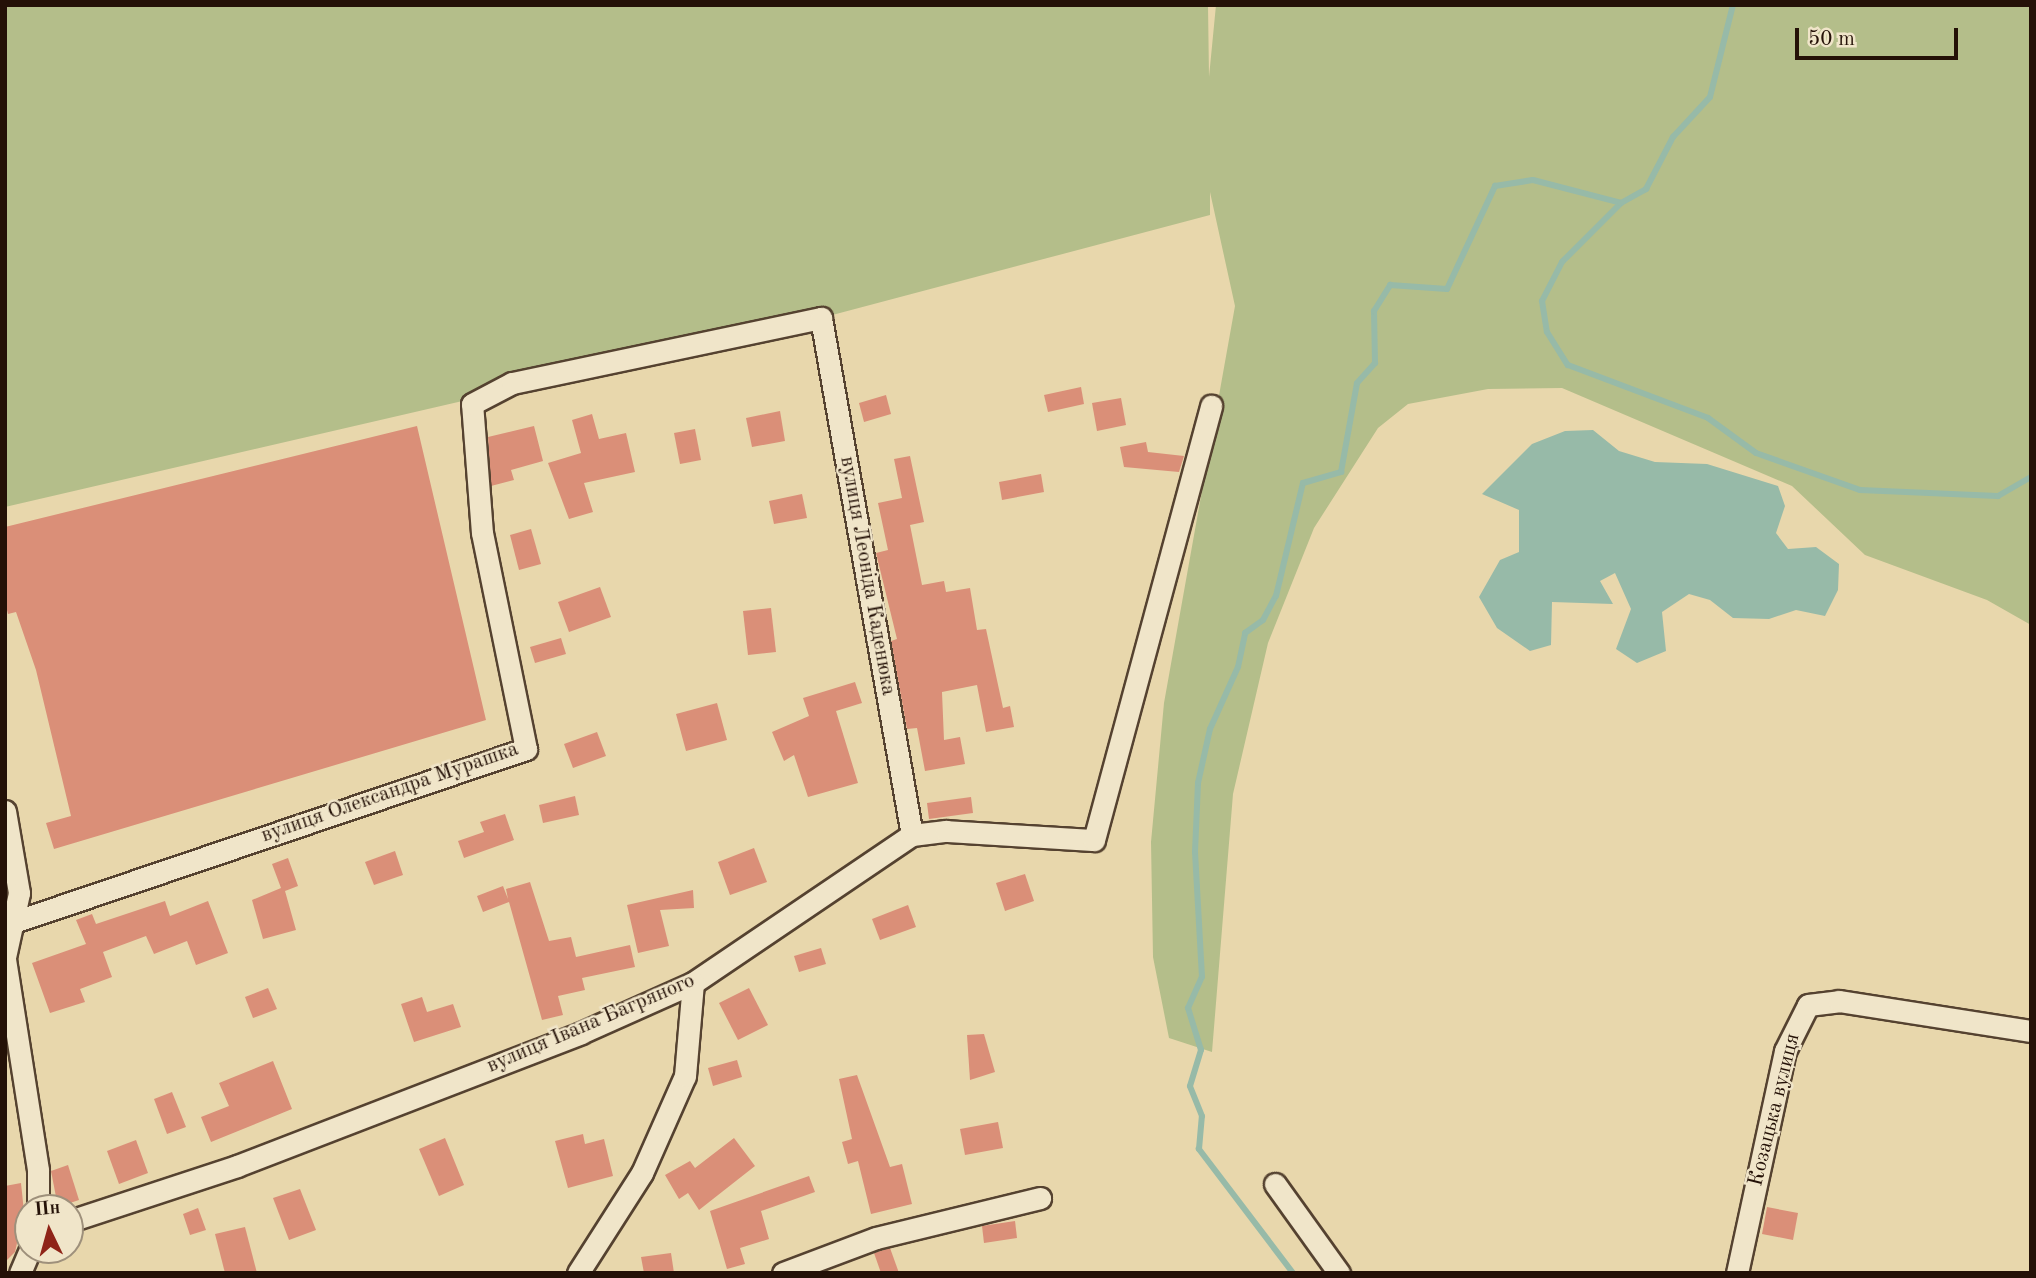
<!DOCTYPE html>
<html>
<head>
<meta charset="utf-8">
<style>
	body { margin:0 }
	#map { position:relative; width:2036px; height:1278px; overflow:hidden; background:#e8d7ac; font-family:"Old Standard TT",serif }
	div>[style] { position:absolute }
	.green>* { inset:0; background:#b4be8a }
	.water>* { inset:0; background:#97baa8 }
	.stream>* { height:6px; margin:-3px; padding:0 3px; transform-origin:3px; border-radius:3px; background:#97baa8 }
	.building>* { inset:0; background:#da8f78 }
	.roads { filter:drop-shadow(2px 0 #554230) drop-shadow(-2px 0 #554230) drop-shadow(0 2px #554230) drop-shadow(0 -2px #554230) }
	.street>* { height:21px; margin:-10.5px; padding:0 10.5px; transform-origin:10.5px; border-radius:10.5px; background:#f0e5c9 }
	span { translate:-50% -50%; white-space:nowrap; text-align:center; line-height:1.15; -webkit-text-stroke:5px #f0e5c9; paint-order:stroke }
	.street-label { font-size:21px; color:#241107 }
	.frame { position:absolute; inset:0; border:7px solid #241107; pointer-events:none }
	.north { position:absolute; left:14px; top:1194px; width:70px; height:70px; box-sizing:border-box; background:#f0e5c9; border:2px solid #9e907b; border-radius:50%; rotate:355deg; font-size:19px; font-weight:700; line-height:28px; text-align:center; color:#241107 }
	.north::after { content:''; display:block; margin:auto; width:24px; height:32px; background:#8f2418; clip-path:polygon(50% 0,100% 100%,50% 72%,0 100%) }
	.scale { position:absolute; left:1795px; top:28px; width:163px; height:32px; box-sizing:border-box; border:4px solid #241107; border-top:0; padding-left:9px; font-size:21px; line-height:24px; white-space:nowrap; color:#241107; -webkit-text-stroke:5px #f0e5c9; paint-order:stroke }
</style>
</head>
<body>
<div id="map">
	<div class="green">
		<i style="clip-path:polygon(5px 5px,1208px 5px,1209px 77px,1216px 5px,2031px 5px,2031px 625px,1987px 600px,1865px 555px,1792px 486px,1562px 388px,1488px 389px,1408px 404px,1378px 428px,1314px 528px,1268px 643px,1233px 794px,1212px 1052px,1169px 1038px,1153px 957px,1151px 842px,1164px 703px,1235px 306px,1210px 192px,1210px 215px,821px 318px,5px 507px)"></i>
	</div>
	<div class="water">
		<i style="clip-path:polygon(1593px 430px,1619px 451px,1655px 462px,1707px 464px,1778px 486px,1785px 506px,1776px 533px,1788px 549px,1816px 547px,1839px 564px,1838px 590px,1825px 616px,1796px 610px,1769px 619px,1733px 618px,1710px 600px,1689px 594px,1662px 612px,1666px 651px,1637px 663px,1616px 649px,1631px 609px,1615px 573px,1600px 581px,1613px 604px,1552px 602px,1551px 645px,1530px 651px,1497px 628px,1479px 597px,1500px 560px,1519px 552px,1519px 510px,1482px 494px,1532px 444px,1565px 431px)"></i>
	</div>
	<div class="stream">
		<i style="left:1621px;top:203px;width:83px;rotate:135deg"></i>
		<i style="left:1562px;top:262px;width:44px;rotate:117.1deg"></i>
		<i style="left:1542px;top:301px;width:31px;rotate:81deg"></i>
		<i style="left:1547px;top:332px;width:39px;rotate:58deg"></i>
		<i style="left:1568px;top:365px;width:150px;rotate:20.7deg"></i>
		<i style="left:1708px;top:418px;width:59px;rotate:36.1deg"></i>
		<i style="left:1756px;top:453px;width:110px;rotate:19.6deg"></i>
		<i style="left:1860px;top:490px;width:138px;rotate:2.5deg"></i>
		<i style="left:1998px;top:496px;width:38px;rotate:-30deg"></i>
		<i style="left:1293px;top:1273px;width:156px;rotate:-127.2deg"></i>
		<i style="left:1199px;top:1149px;width:33px;rotate:-85deg"></i>
		<i style="left:1202px;top:1116px;width:32px;rotate:-112deg"></i>
		<i style="left:1190px;top:1086px;width:38px;rotate:-73deg"></i>
		<i style="left:1201px;top:1050px;width:44px;rotate:-107.2deg"></i>
		<i style="left:1188px;top:1008px;width:34px;rotate:-66deg"></i>
		<i style="left:1202px;top:977px;width:125px;rotate:-93.2deg"></i>
		<i style="left:1195px;top:852px;width:69px;rotate:-87.5deg"></i>
		<i style="left:1198px;top:783px;width:55px;rotate:-77.5deg"></i>
		<i style="left:1210px;top:729px;width:68px;rotate:-65.7deg"></i>
		<i style="left:1238px;top:667px;width:35px;rotate:-78deg"></i>
		<i style="left:1245px;top:633px;width:22px;rotate:-36deg"></i>
		<i style="left:1263px;top:620px;width:27px;rotate:-62deg"></i>
		<i style="left:1276px;top:596px;width:116px;rotate:-76.6deg"></i>
		<i style="left:1303px;top:483px;width:40px;rotate:-16deg"></i>
		<i style="left:1341px;top:472px;width:90px;rotate:-79.8deg"></i>
		<i style="left:1357px;top:383px;width:27px;rotate:-48deg"></i>
		<i style="left:1375px;top:363px;width:52px;rotate:-91.1deg"></i>
		<i style="left:1374px;top:311px;width:31px;rotate:-58deg"></i>
		<i style="left:1390px;top:285px;width:57px;rotate:4deg"></i>
		<i style="left:1447px;top:289px;width:114px;rotate:-65deg"></i>
		<i style="left:1495px;top:186px;width:38px;rotate:-9deg"></i>
		<i style="left:1533px;top:180px;width:91px;rotate:14.6deg"></i>
		<i style="left:1621px;top:203px;width:29px;rotate:-29deg"></i>
		<i style="left:1646px;top:189px;width:59px;rotate:-62.6deg"></i>
		<i style="left:1673px;top:137px;width:54px;rotate:-47.2deg"></i>
		<i style="left:1710px;top:97px;width:95px;rotate:-76deg"></i>
	</div>
	<div class="building">
		<i style="clip-path:polygon(1081px 387px,1084px 404px,1048px 412px,1044px 395px)"></i>
		<i style="clip-path:polygon(886px 395px,891px 414px,864px 422px,859px 403px)"></i>
		<i style="clip-path:polygon(1121px 398px,1126px 425px,1097px 431px,1092px 403px)"></i>
		<i style="clip-path:polygon(780px 411px,785px 441px,752px 447px,746px 418px)"></i>
		<i style="clip-path:polygon(592px 414px,599px 439px,626px 433px,635px 472px,584px 483px,593px 512px,569px 519px,548px 463px,581px 453px,572px 420px)"></i>
		<i style="clip-path:polygon(417px 426px,486px 720px,54px 849px,46px 823px,71px 816px,36px 670px,16px 612px,8px 614px,5px 602px,5px 527px)"></i>
		<i style="clip-path:polygon(534px 426px,543px 461px,511px 470px,514px 480px,491px 486px,488px 437px)"></i>
		<i style="clip-path:polygon(695px 429px,701px 460px,680px 464px,674px 433px)"></i>
		<i style="clip-path:polygon(1146px 442px,1148px 452px,1184px 456px,1179px 472px,1124px 467px,1120px 447px)"></i>
		<i style="clip-path:polygon(910px 456px,924px 522px,910px 525px,922px 585px,944px 581px,946px 592px,970px 588px,977px 630px,986px 629px,1003px 708px,1010px 706px,1014px 727px,986px 732px,977px 685px,942px 692px,944px 740px,960px 737px,965px 764px,925px 771px,917px 728px,907px 729px,891px 641px,897px 639px,876px 553px,888px 550px,878px 503px,902px 498px,894px 459px)"></i>
		<i style="clip-path:polygon(1041px 474px,1044px 492px,1002px 500px,999px 482px)"></i>
		<i style="clip-path:polygon(802px 494px,807px 518px,774px 524px,769px 501px)"></i>
		<i style="clip-path:polygon(531px 529px,541px 564px,519px 570px,510px 535px)"></i>
		<i style="clip-path:polygon(600px 587px,611px 617px,569px 632px,558px 602px)"></i>
		<i style="clip-path:polygon(771px 608px,776px 652px,748px 655px,743px 611px)"></i>
		<i style="clip-path:polygon(561px 638px,566px 654px,535px 663px,530px 647px)"></i>
		<i style="clip-path:polygon(855px 682px,862px 703px,836px 711px,858px 783px,808px 797px,794px 755px,784px 761px,772px 732px,809px 716px,803px 698px)"></i>
		<i style="clip-path:polygon(717px 703px,727px 740px,686px 751px,676px 714px)"></i>
		<i style="clip-path:polygon(597px 732px,606px 756px,573px 768px,564px 744px)"></i>
		<i style="clip-path:polygon(575px 796px,579px 815px,543px 823px,539px 805px)"></i>
		<i style="clip-path:polygon(971px 797px,973px 813px,929px 819px,927px 803px)"></i>
		<i style="clip-path:polygon(505px 814px,514px 840px,464px 858px,458px 841px,484px 832px,480px 822px)"></i>
		<i style="clip-path:polygon(754px 848px,767px 882px,730px 895px,718px 862px)"></i>
		<i style="clip-path:polygon(395px 851px,403px 875px,374px 885px,365px 862px)"></i>
		<i style="clip-path:polygon(288px 858px,298px 886px,285px 891px,296px 930px,263px 939px,252px 900px,281px 888px,272px 864px)"></i>
		<i style="clip-path:polygon(1025px 874px,1034px 901px,1005px 911px,996px 883px)"></i>
		<i style="clip-path:polygon(530px 882px,549px 941px,571px 937px,576px 957px,630px 945px,635px 967px,582px 978px,585px 990px,558px 996px,563px 1015px,542px 1020px,509px 902px,483px 912px,477px 896px,503px 886px,508px 899px,506px 889px)"></i>
		<i style="clip-path:polygon(693px 890px,694px 908px,660px 910px,669px 946px,638px 953px,627px 905px)"></i>
		<i style="clip-path:polygon(165px 901px,170px 916px,208px 901px,228px 953px,196px 965px,187px 941px,154px 954px,146px 936px,103px 952px,112px 977px,80px 989px,85px 1002px,50px 1013px,32px 963px,86px 944px,76px 920px,92px 914px,96px 924px)"></i>
		<i style="clip-path:polygon(908px 905px,916px 927px,880px 940px,872px 919px)"></i>
		<i style="clip-path:polygon(821px 948px,826px 964px,799px 972px,794px 956px)"></i>
		<i style="clip-path:polygon(268px 988px,277px 1009px,253px 1018px,245px 997px)"></i>
		<i style="clip-path:polygon(749px 988px,768px 1025px,738px 1040px,719px 1003px)"></i>
		<i style="clip-path:polygon(422px 997px,427px 1012px,453px 1004px,461px 1027px,414px 1042px,401px 1004px)"></i>
		<i style="clip-path:polygon(984px 1034px,995px 1072px,970px 1080px,967px 1035px)"></i>
		<i style="clip-path:polygon(737px 1060px,742px 1077px,713px 1086px,708px 1068px)"></i>
		<i style="clip-path:polygon(273px 1061px,292px 1109px,211px 1142px,201px 1117px,229px 1106px,219px 1083px)"></i>
		<i style="clip-path:polygon(857px 1075px,890px 1167px,902px 1164px,912px 1204px,871px 1214px,858px 1161px,848px 1164px,842px 1142px,852px 1139px,839px 1079px)"></i>
		<i style="clip-path:polygon(172px 1092px,186px 1127px,167px 1134px,154px 1099px)"></i>
		<i style="clip-path:polygon(998px 1122px,1003px 1148px,965px 1155px,960px 1129px)"></i>
		<i style="clip-path:polygon(583px 1134px,585px 1144px,604px 1139px,613px 1176px,568px 1188px,555px 1141px)"></i>
		<i style="clip-path:polygon(445px 1138px,464px 1185px,439px 1196px,419px 1149px)"></i>
		<i style="clip-path:polygon(734px 1138px,755px 1166px,699px 1210px,688px 1193px,679px 1199px,665px 1175px,690px 1161px,695px 1168px)"></i>
		<i style="clip-path:polygon(136px 1140px,148px 1173px,119px 1184px,107px 1151px)"></i>
		<i style="clip-path:polygon(68px 1165px,79px 1200px,58px 1207px,51px 1171px)"></i>
		<i style="clip-path:polygon(809px 1176px,815px 1192px,761px 1211px,769px 1239px,740px 1248px,745px 1264px,727px 1269px,710px 1211px)"></i>
		<i style="clip-path:polygon(21px 1183px,24px 1212px,15px 1252px,5px 1262px,5px 1186px)"></i>
		<i style="clip-path:polygon(300px 1189px,316px 1230px,289px 1240px,273px 1198px)"></i>
		<i style="clip-path:polygon(1767px 1207px,1798px 1213px,1793px 1240px,1762px 1234px)"></i>
		<i style="clip-path:polygon(198px 1208px,206px 1230px,190px 1235px,183px 1214px)"></i>
		<i style="clip-path:polygon(1015px 1221px,1017px 1238px,984px 1243px,982px 1226px)"></i>
		<i style="clip-path:polygon(245px 1227px,257px 1273px,225px 1273px,215px 1234px)"></i>
		<i style="clip-path:polygon(890px 1248px,899px 1273px,881px 1273px,874px 1253px)"></i>
		<i style="clip-path:polygon(671px 1253px,674px 1273px,644px 1273px,641px 1257px)"></i>
	</div>
	<div class="roads">
		<div class="street">
			<i style="left:5px;top:811px;width:83px;rotate:80.3deg"></i>
			<i style="left:19px;top:893px;width:66px;rotate:102.3deg"></i>
			<i style="left:5px;top:925px;width:550px;rotate:-18.67deg"></i>
			<i style="left:526px;top:749px;width:220px;rotate:-101.5deg"></i>
			<i style="left:482px;top:533px;width:129px;rotate:-94.4deg"></i>
			<i style="left:472px;top:404px;width:45px;rotate:-27.7deg"></i>
			<i style="left:512px;top:383px;width:316px;rotate:-11.9deg"></i>
			<i style="left:821px;top:318px;width:525px;rotate:80.02deg"></i>
			<i style="left:5px;top:959px;width:214px;rotate:81.1deg"></i>
			<i style="left:38px;top:1170px;width:38px;rotate:90deg"></i>
			<i style="left:1275px;top:1184px;width:110px;rotate:54.3deg"></i>
			<i style="left:70px;top:1221px;width:176px;rotate:-18.2deg"></i>
			<i style="left:237px;top:1166px;width:369px;rotate:-21.1deg"></i>
			<i style="left:581px;top:1033px;width:123px;rotate:-24.1deg"></i>
			<i style="left:693px;top:983px;width:264px;rotate:-34.1deg"></i>
			<i style="left:912px;top:835px;width:34px;rotate:-7deg"></i>
			<i style="left:946px;top:831px;width:148px;rotate:3.5deg"></i>
			<i style="left:1094px;top:840px;width:450px;rotate:-74.9deg"></i>
			<i style="left:20px;top:1273px;width:25px;rotate:-67deg"></i>
			<i style="left:578px;top:1273px;width:119px;rotate:-57.4deg"></i>
			<i style="left:642px;top:1173px;width:106px;rotate:-66.1deg"></i>
			<i style="left:685px;top:1076px;width:93px;rotate:-85.1deg"></i>
			<i style="left:783px;top:1273px;width:99px;rotate:-20.6deg"></i>
			<i style="left:876px;top:1238px;width:169px;rotate:-13.7deg"></i>
			<i style="left:1737px;top:1273px;width:227px;rotate:-77.8deg"></i>
			<i style="left:1785px;top:1051px;width:51px;rotate:-63.4deg"></i>
			<i style="left:1808px;top:1005px;width:31px;rotate:-7deg"></i>
			<i style="left:1839px;top:1001px;width:194px;rotate:8.9deg"></i>
		</div>
	</div>
	<div class="street-label">
		<span style="left:867px;top:576px;rotate:80deg">вулиця Леоніда Каденюка</span>
		<span style="left:390px;top:793px;rotate:-19deg">вулиця Олександра Мурашка</span>
		<span style="left:591px;top:1024px;rotate:-23deg">вулиця Івана Багряного</span>
		<span style="left:1775px;top:1110px;rotate:-76deg">Козацька вулиця</span>
	</div>
	<div class="frame"></div>
	<div class="north">Пн</div>
	<div class="scale">50 m</div>
</div>
</body>
</html>
